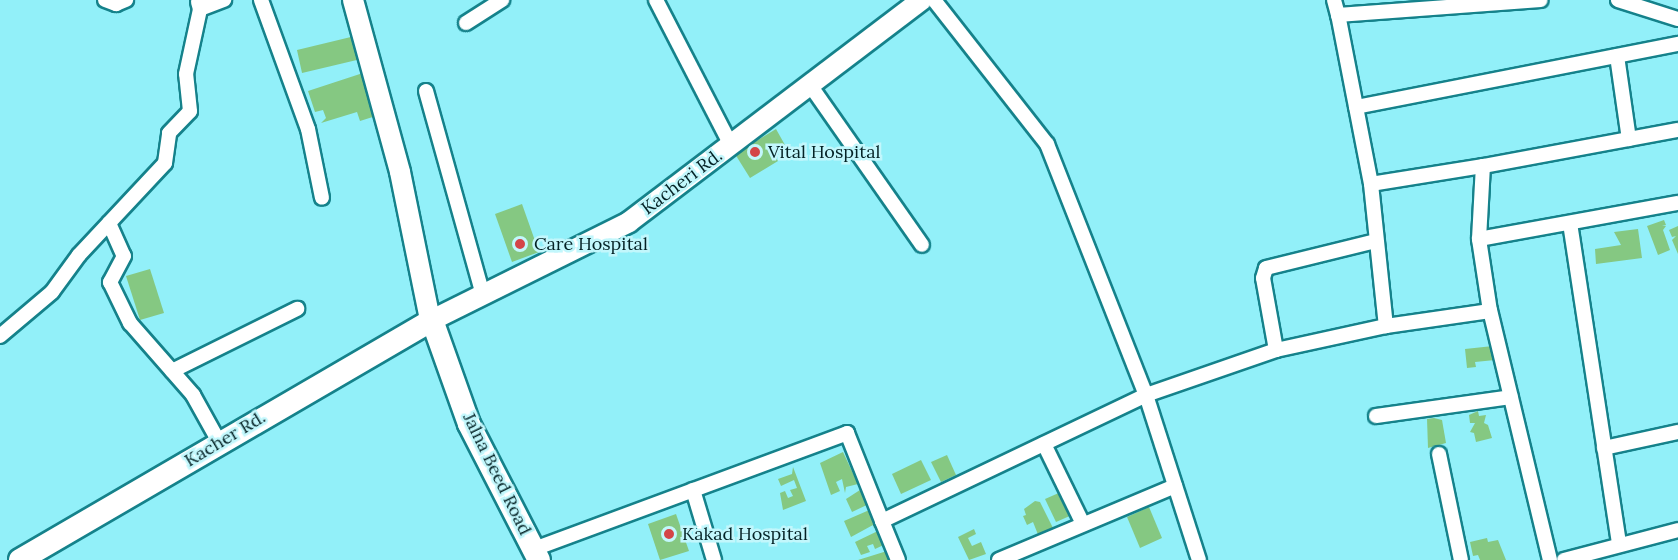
<!DOCTYPE html>
<html>
<head>
<meta charset="utf-8">
<style>
	body { margin:0 }
	#map { position:relative; width:1678px; height:560px; overflow:hidden; background:#92f0f9; font-family:Lora,serif }
	div>[style] { position:absolute }
	.building>* { inset:0; background:#85c882 }
	.roads { filter:drop-shadow(2px 0 #15828b) drop-shadow(-2px 0 #15828b) drop-shadow(0 2px #15828b) drop-shadow(0 -2px #15828b) }
	.street>* { height:14px; margin:-7px; padding:0 7px; transform-origin:7px; border-radius:7px; background:#fff }
	.secondary>* { height:20px; margin:-10px; padding:0 10px; transform-origin:10px; border-radius:10px; background:#fff }
	.primary>* { height:22px; margin:-11px; padding:0 11px; transform-origin:11px; border-radius:11px; background:#fff }
	.dots>* { width:16px; height:16px; translate:-50% -50%; box-sizing:border-box; border:3px solid #c2f7fc; border-radius:50% }
	span { translate:-50% -50%; white-space:nowrap; text-align:center; line-height:1.15; -webkit-text-stroke:5px #c2f7fc; paint-order:stroke }
	.poi-label { font-size:18px; color:#042225 }
	.left { translate:0 -50%; text-align:left }
	.street-label { font-size:18px; color:#042225 }
</style>
</head>
<body>
<div id="map">
	<div class="building">
		<i style="clip-path:polygon(355px 36px,361px 59px,302px 73px,297px 50px)"></i>
		<i style="clip-path:polygon(366px 72px,379px 115px,360px 121px,357px 112px,321px 123px,326px 118px,323px 110px,315px 112px,308px 91px)"></i>
		<i style="clip-path:polygon(776px 129px,785px 145px,773px 152px,778px 161px,750px 178px,735px 154px)"></i>
		<i style="clip-path:polygon(522px 204px,539px 252px,512px 262px,495px 214px)"></i>
		<i style="clip-path:polygon(1664px 220px,1666px 225px,1662px 226px,1666px 226px,1663px 230px,1670px 250px,1658px 255px,1647px 226px)"></i>
		<i style="clip-path:polygon(1678px 226px,1678px 254px,1672px 240px,1676px 236px,1672px 237px,1669px 230px)"></i>
		<i style="clip-path:polygon(1638px 229px,1642px 258px,1596px 264px,1595px 249px,1621px 245px,1614px 232px)"></i>
		<i style="clip-path:polygon(150px 269px,164px 313px,140px 320px,126px 276px)"></i>
		<i style="clip-path:polygon(1493px 346px,1495px 360px,1475px 362px,1476px 367px,1467px 368px,1465px 349px)"></i>
		<i style="clip-path:polygon(1478px 411px,1479px 416px,1486px 415px,1484px 423px,1488px 425px,1492px 438px,1476px 442px,1474px 433px,1470px 432px,1475px 423px,1470px 423px,1469px 415px)"></i>
		<i style="clip-path:polygon(1434px 418px,1442px 420px,1446px 443px,1428px 448px,1427px 419px)"></i>
		<i style="clip-path:polygon(843px 452px,858px 484px,846px 487px,845px 493px,842px 479px,836px 482px,840px 491px,831px 495px,820px 463px)"></i>
		<i style="clip-path:polygon(947px 455px,956px 475px,941px 482px,931px 462px)"></i>
		<i style="clip-path:polygon(921px 460px,931px 480px,901px 494px,892px 474px)"></i>
		<i style="clip-path:polygon(793px 467px,806px 501px,783px 510px,780px 493px,785px 491px,788px 498px,793px 496px,790px 490px,797px 488px,794px 480px,781px 486px,778px 479px,792px 474px)"></i>
		<i style="clip-path:polygon(860px 490px,871px 503px,852px 512px,846px 499px)"></i>
		<i style="clip-path:polygon(1061px 492px,1072px 515px,1056px 522px,1045px 499px)"></i>
		<i style="clip-path:polygon(1035px 501px,1040px 502px,1054px 530px,1039px 537px,1033px 522px,1027px 525px,1023px 516px,1026px 515px,1024px 509px)"></i>
		<i style="clip-path:polygon(1149px 507px,1162px 538px,1140px 548px,1127px 517px)"></i>
		<i style="clip-path:polygon(874px 508px,881px 525px,874px 528px,873px 525px,851px 537px,844px 521px)"></i>
		<i style="clip-path:polygon(676px 514px,689px 551px,660px 560px,648px 524px)"></i>
		<i style="clip-path:polygon(882px 529px,888px 543px,875px 549px,873px 544px,867px 546px,870px 552px,861px 555px,855px 542px)"></i>
		<i style="clip-path:polygon(974px 529px,976px 534px,968px 538px,972px 546px,981px 542px,986px 554px,969px 560px,958px 537px)"></i>
		<i style="clip-path:polygon(1487px 538px,1488px 542px,1498px 540px,1506px 560px,1480px 560px,1478px 555px,1473px 556px,1470px 542px)"></i>
		<i style="clip-path:polygon(890px 545px,896px 560px,858px 560px,887px 551px,885px 547px)"></i>
	</div>
	<div class="roads">
		<div class="street">
			<i style="left:105px;top:0;width:12px;rotate:20deg"></i>
			<i style="left:116px;top:4px;width:11px;rotate:-22deg"></i>
			<i style="left:261px;top:0;width:137px;rotate:70deg"></i>
			<i style="left:308px;top:129px;width:70px;rotate:78.5deg"></i>
			<i style="left:656px;top:0;width:163px;rotate:62.7deg"></i>
			<i style="left:934px;top:0;width:183px;rotate:51.9deg"></i>
			<i style="left:1047px;top:144px;width:270px;rotate:68.5deg"></i>
			<i style="left:1146px;top:395px;width:173px;rotate:72.2deg"></i>
			<i style="left:1334px;top:0;width:16px;rotate:75deg"></i>
			<i style="left:1618px;top:0;width:63px;rotate:17.6deg"></i>
			<i style="left:198px;top:2px;width:7px;rotate:74deg"></i>
			<i style="left:200px;top:9px;width:26px;rotate:-21deg"></i>
			<i style="left:466px;top:23px;width:43px;rotate:-32.6deg"></i>
			<i style="left:1617px;top:56px;width:84px;rotate:81.8deg"></i>
			<i style="left:810px;top:85px;width:195px;rotate:55deg"></i>
			<i style="left:426px;top:91px;width:212px;rotate:74.4deg"></i>
			<i style="left:1356px;top:107px;width:328px;rotate:-11.1deg"></i>
			<i style="left:1483px;top:166px;width:113px;rotate:170.9deg"></i>
			<i style="left:1371px;top:184px;width:172px;rotate:-101deg"></i>
			<i style="left:1338px;top:15px;width:203px;rotate:-4.2deg"></i>
			<i style="left:1371px;top:184px;width:143px;rotate:84deg"></i>
			<i style="left:109px;top:223px;width:36px;rotate:66deg"></i>
			<i style="left:124px;top:256px;width:30px;rotate:118deg"></i>
			<i style="left:110px;top:282px;width:46px;rotate:64deg"></i>
			<i style="left:130px;top:323px;width:96px;rotate:48.8deg"></i>
			<i style="left:193px;top:395px;width:54px;rotate:61deg"></i>
			<i style="left:1570px;top:223px;width:325px;rotate:81.3deg"></i>
			<i style="left:1479px;top:239px;width:202px;rotate:-10.3deg"></i>
			<i style="left:0;top:336px;width:68px;rotate:-40.2deg"></i>
			<i style="left:52px;top:292px;width:46px;rotate:-53.9deg"></i>
			<i style="left:79px;top:255px;width:126px;rotate:-46.9deg"></i>
			<i style="left:165px;top:163px;width:30px;rotate:-82deg"></i>
			<i style="left:169px;top:133px;width:30px;rotate:-46deg"></i>
			<i style="left:190px;top:111px;width:37px;rotate:-96deg"></i>
			<i style="left:186px;top:74px;width:66px;rotate:-77.8deg"></i>
			<i style="left:1276px;top:350px;width:73px;rotate:-100.2deg"></i>
			<i style="left:1263px;top:278px;width:10px;rotate:-73deg"></i>
			<i style="left:1266px;top:268px;width:113px;rotate:-13.8deg"></i>
			<i style="left:172px;top:371px;width:140px;rotate:-26.4deg"></i>
			<i style="left:1376px;top:416px;width:136px;rotate:-8deg"></i>
			<i style="left:1044px;top:444px;width:89px;rotate:64deg"></i>
			<i style="left:1604px;top:448px;width:76px;rotate:-12.2deg"></i>
			<i style="left:1439px;top:454px;width:108px;rotate:78.3deg"></i>
			<i style="left:693px;top:490px;width:73px;rotate:73.3deg"></i>
			<i style="left:882px;top:521px;width:42px;rotate:67.7deg"></i>
			<i style="left:534px;top:549px;width:334px;rotate:-20.3deg"></i>
			<i style="left:847px;top:433px;width:95px;rotate:68.3deg"></i>
			<i style="left:882px;top:521px;width:293px;rotate:-25.5deg"></i>
			<i style="left:1146px;top:395px;width:138px;rotate:-19.1deg"></i>
			<i style="left:1276px;top:350px;width:113px;rotate:-12.3deg"></i>
			<i style="left:1386px;top:326px;width:105px;rotate:-8.2deg"></i>
			<i style="left:999px;top:560px;width:191px;rotate:-22.8deg"></i>
			<i style="left:1550px;top:560px;width:256px;rotate:-103.5deg"></i>
			<i style="left:1490px;top:311px;width:73px;rotate:-98.7deg"></i>
			<i style="left:1479px;top:239px;width:73px;rotate:-86.9deg"></i>
			<i style="left:1483px;top:166px;width:198px;rotate:-10.5deg"></i>
			<i style="left:1564px;top:560px;width:118px;rotate:-14.7deg"></i>
		</div>
		<div class="secondary">
			<i style="left:353px;top:0;width:178px;rotate:74.7deg"></i>
			<i style="left:400px;top:172px;width:151px;rotate:78.5deg"></i>
			<i style="left:432px;top:320px;width:220px;rotate:-26.4deg"></i>
			<i style="left:629px;top:222px;width:368px;rotate:-37.2deg"></i>
		</div>
		<div class="primary">
			<i style="left:20px;top:560px;width:477px;rotate:-30.2deg"></i>
			<i style="left:432px;top:320px;width:110px;rotate:70.4deg"></i>
			<i style="left:469px;top:424px;width:153px;rotate:62.8deg"></i>
		</div>
	</div>
	<div class="dots">
		<i style="left:755px;top:152px;background:#d44547"></i>
		<i style="left:520px;top:244px;background:#d44547"></i>
		<i style="left:669px;top:534px;background:#d44547"></i>
	</div>
	<div class="poi-label">
		<span class="left" style="left:768px;top:152px">Vital Hospital</span>
		<span class="left" style="left:534px;top:244px">Care Hospital</span>
		<span class="left" style="left:682px;top:534px">Kakad Hospital</span>
	</div>
	<div class="street-label">
		<span style="left:682px;top:182px;rotate:-37deg">Kacheri Rd.</span>
		<span style="left:225px;top:439px;rotate:-31deg">Kacher Rd.</span>
		<span style="left:497px;top:474px;rotate:64deg">Jalna Beed Road</span>
	</div>
</div>
</body>
</html>
